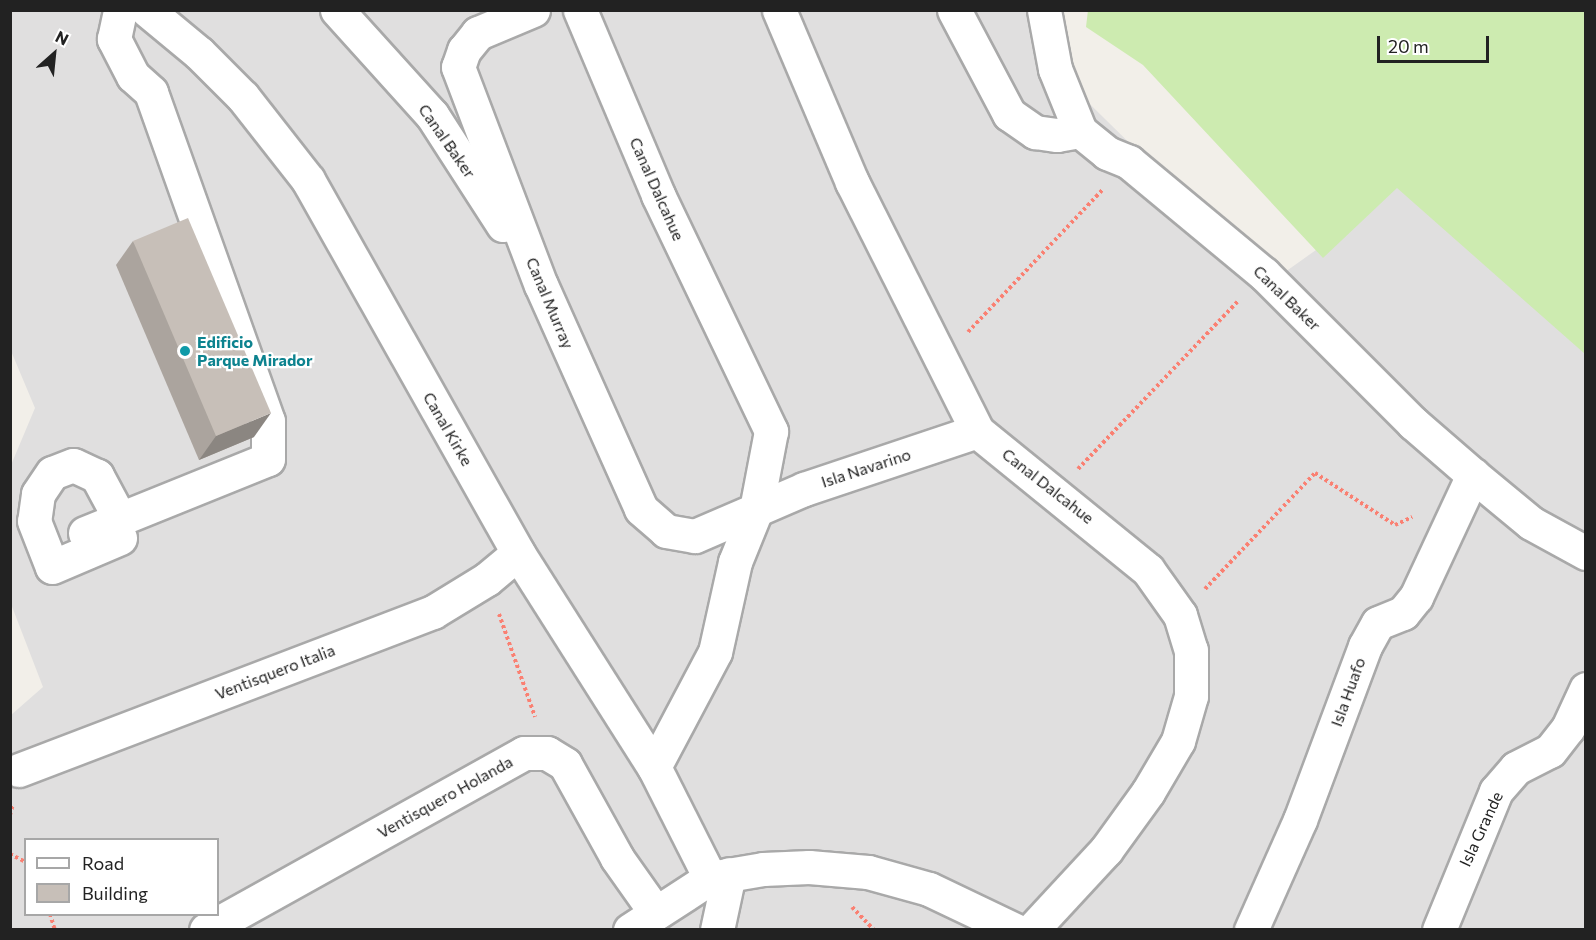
<!DOCTYPE html>
<html>
<head>
<meta charset="utf-8">
<style>
	body { margin:0 }
	#map { position:relative; width:1596px; height:940px; overflow:hidden; background:#f2efe9; font-family:Commissioner,sans-serif }
	div>[style] { position:absolute }
	.residential>* { inset:0; background:#e0dfdf }
	.grass>* { inset:0; background:#cdebb0 }
	.path>* { height:4px; margin-top:-2px; transform-origin:0; background:repeating-linear-gradient(90deg,#fa8072 0 3px,transparent 0 6px) }
	.roads { filter:drop-shadow(2px 0 #a9a9a9) drop-shadow(-2px 0 #a9a9a9) drop-shadow(0 2px #a9a9a9) drop-shadow(0 -2px #a9a9a9) }
	.minor>* { height:33px; margin:-16.5px; padding:0 16.5px; transform-origin:16.5px; border-radius:16.5px; background:#fff }
	.wall>* { inset:0; background:#aba49e }
	.shaded-wall>* { inset:0; background:#8b8681 }
	.building>* { inset:0; background:#c7bfb8 }
	.dots>* { width:16px; height:16px; translate:-50% -50%; box-sizing:border-box; border:3px solid #fff; border-radius:50% }
	span { translate:-50% -50%; white-space:nowrap; text-align:center; line-height:1.15; -webkit-text-stroke:4.5px #fff; paint-order:stroke }
	.street-label { font-size:16px; color:#222 }
	.culture-label { font-size:16px; color:#0d838f; font-weight:700 }
	.left { translate:0 -50%; text-align:left }
	.frame { position:absolute; inset:0; border:12px solid #222; pointer-events:none }
	.legend { position:absolute; left:24px; top:838px; width:195px; height:78px; box-sizing:border-box; background:#fff; border:2px solid #a7a7a7; margin:0; padding:8px 10px; list-style:none; font-size:18px; color:#222 }
	.legend li { display:flex; align-items:center; gap:12px; height:30px }
	.legend b { width:30px; border:2px solid #a7a7a7 }
	.north { position:absolute; left:24px; top:24px; width:60px; height:60px; -webkit-text-stroke:4px #fff; paint-order:stroke; rotate:27deg; font-size:16px; font-weight:700; line-height:24px; text-align:center; color:#222 }
	.north::after { content:''; display:block; margin:auto; width:21px; height:27px; background:#222; clip-path:polygon(50% 0,100% 100%,50% 72%,0 100%) }
	.scale { position:absolute; left:1377px; top:36px; width:112px; height:27px; box-sizing:border-box; border:3px solid #222; border-top:0; padding-left:8px; font-size:18px; line-height:21px; white-space:nowrap; color:#222; -webkit-text-stroke:4px #fff; paint-order:stroke }
</style>
</head>
<body>
<div id="map">
	<div class="residential">
		<i style="clip-path:polygon(evenodd,11px 11px,1051px 11px,1050px 65px,1271px 282px,1323px 245px,1396px 177px,1585px 349px,1585px 929px,11px 929px,11px 715px,43px 687px,11px 604px,11px 465px,35px 408px,11px 351px,11px 11px,26px 840px,218px 840px,218px 914px,26px 914px,26px 840px)"></i>
	</div>
	<div class="grass">
		<i style="clip-path:polygon(1088px 10px,1585px 11px,1585px 354px,1397px 188px,1323px 258px,1143px 65px,1086px 27px)"></i>
	</div>
	<div class="path">
		<i style="left:968px;top:332px;width:197px;rotate:-46.6deg"></i>
		<i style="left:1078px;top:469px;width:233px;rotate:-46.4deg"></i>
		<i style="left:1205px;top:589px;width:160px;rotate:-46.5deg"></i>
		<i style="left:1315px;top:473px;width:95px;rotate:33deg"></i>
		<i style="left:1395px;top:525px;width:19px;rotate:-25deg"></i>
		<i style="left:499px;top:614px;width:109px;rotate:70.7deg"></i>
		<i style="left:10px;top:815px;width:11px;rotate:-75deg"></i>
		<i style="left:10px;top:854px;width:18px;rotate:27deg"></i>
		<i style="left:852px;top:907px;width:32px;rotate:46deg"></i>
		<i style="left:50px;top:914px;width:17px;rotate:73deg"></i>
	</div>
	<div class="roads">
		<div class="minor">
			<i style="left:147px;top:10px;width:67px;rotate:39.6deg"></i>
			<i style="left:199px;top:53px;width:62px;rotate:45deg"></i>
			<i style="left:243px;top:97px;width:105px;rotate:51.9deg"></i>
			<i style="left:308px;top:180px;width:428px;rotate:60.6deg"></i>
			<i style="left:518px;top:553px;width:254px;rotate:57.6deg"></i>
			<i style="left:654px;top:767px;width:124px;rotate:63.2deg"></i>
			<i style="left:337px;top:10px;width:142px;rotate:47.9deg"></i>
			<i style="left:432px;top:115px;width:131px;rotate:57.2deg"></i>
			<i style="left:533px;top:10px;width:60px;rotate:157.3deg"></i>
			<i style="left:478px;top:33px;width:22px;rotate:129deg"></i>
			<i style="left:464px;top:50px;width:18px;rotate:109deg"></i>
			<i style="left:458px;top:67px;width:233px;rotate:69.2deg"></i>
			<i style="left:541px;top:285px;width:245px;rotate:65.9deg"></i>
			<i style="left:641px;top:509px;width:33px;rotate:41deg"></i>
			<i style="left:666px;top:531px;width:29px;rotate:10deg"></i>
			<i style="left:695px;top:536px;width:119px;rotate:-23.3deg"></i>
			<i style="left:804px;top:489px;width:182px;rotate:-18.5deg"></i>
			<i style="left:580px;top:10px;width:201px;rotate:67.1deg"></i>
			<i style="left:658px;top:195px;width:262px;rotate:64.4deg"></i>
			<i style="left:771px;top:431px;width:80px;rotate:100.8deg"></i>
			<i style="left:756px;top:510px;width:56px;rotate:112deg"></i>
			<i style="left:735px;top:562px;width:92px;rotate:102.5deg"></i>
			<i style="left:715px;top:652px;width:130px;rotate:117.9deg"></i>
			<i style="left:779px;top:10px;width:187px;rotate:67deg"></i>
			<i style="left:852px;top:182px;width:279px;rotate:63.3deg"></i>
			<i style="left:977px;top:431px;width:220px;rotate:39.1deg"></i>
			<i style="left:1148px;top:570px;width:55px;rotate:54.6deg"></i>
			<i style="left:1180px;top:615px;width:37px;rotate:73deg"></i>
			<i style="left:1191px;top:650px;width:46px;rotate:90deg"></i>
			<i style="left:1191px;top:696px;width:47px;rotate:106.1deg"></i>
			<i style="left:1178px;top:741px;width:59px;rotate:120.5deg"></i>
			<i style="left:1148px;top:792px;width:72px;rotate:125.9deg"></i>
			<i style="left:1106px;top:850px;width:109px;rotate:132.8deg"></i>
			<i style="left:954px;top:10px;width:118px;rotate:62.1deg"></i>
			<i style="left:1009px;top:114px;width:32px;rotate:35deg"></i>
			<i style="left:1035px;top:132px;width:22px;rotate:8deg"></i>
			<i style="left:1057px;top:135px;width:23px;rotate:-10deg"></i>
			<i style="left:1044px;top:10px;width:60px;rotate:79.4deg"></i>
			<i style="left:1055px;top:69px;width:67px;rotate:68deg"></i>
			<i style="left:1080px;top:131px;width:35px;rotate:39deg"></i>
			<i style="left:1107px;top:153px;width:24px;rotate:22deg"></i>
			<i style="left:1129px;top:162px;width:175px;rotate:39.7deg"></i>
			<i style="left:1264px;top:274px;width:211px;rotate:45deg"></i>
			<i style="left:1413px;top:423px;width:79px;rotate:40.9deg"></i>
			<i style="left:1473px;top:475px;width:75px;rotate:39.6deg"></i>
			<i style="left:1531px;top:523px;width:63px;rotate:28.6deg"></i>
			<i style="left:119px;top:517px;width:47px;rotate:-118.2deg"></i>
			<i style="left:97px;top:476px;width:26px;rotate:-155deg"></i>
			<i style="left:73px;top:465px;width:22px;rotate:159deg"></i>
			<i style="left:52px;top:473px;width:25px;rotate:124deg"></i>
			<i style="left:38px;top:494px;width:27px;rotate:98deg"></i>
			<i style="left:34px;top:521px;width:49px;rotate:68.6deg"></i>
			<i style="left:52px;top:567px;width:74px;rotate:-23.1deg"></i>
			<i style="left:85px;top:533px;width:197px;rotate:-22deg"></i>
			<i style="left:268px;top:459px;width:38px;rotate:-90deg"></i>
			<i style="left:268px;top:421px;width:349px;rotate:-109.6deg"></i>
			<i style="left:151px;top:92px;width:24px;rotate:-138deg"></i>
			<i style="left:133px;top:76px;width:42px;rotate:-117.2deg"></i>
			<i style="left:114px;top:39px;width:30px;rotate:-78deg"></i>
			<i style="left:19px;top:770px;width:443px;rotate:-20.9deg"></i>
			<i style="left:433px;top:612px;width:63px;rotate:-31.4deg"></i>
			<i style="left:487px;top:579px;width:40px;rotate:-40deg"></i>
			<i style="left:206px;top:930px;width:364px;rotate:-29.1deg"></i>
			<i style="left:524px;top:753px;width:23px"></i>
			<i style="left:547px;top:753px;width:21px;rotate:31deg"></i>
			<i style="left:565px;top:764px;width:107px;rotate:61deg"></i>
			<i style="left:617px;top:858px;width:67px;rotate:54.7deg"></i>
			<i style="left:630px;top:930px;width:95px;rotate:-33deg"></i>
			<i style="left:710px;top:878px;width:54px;rotate:-9.6deg"></i>
			<i style="left:763px;top:869px;width:46px;rotate:-2.5deg"></i>
			<i style="left:809px;top:867px;width:59px;rotate:4.8deg"></i>
			<i style="left:868px;top:872px;width:63px;rotate:15.6deg"></i>
			<i style="left:929px;top:889px;width:95px;rotate:25.5deg"></i>
			<i style="left:717px;top:930px;width:57px;rotate:-77.9deg"></i>
			<i style="left:1251px;top:930px;width:120px;rotate:-66deg"></i>
			<i style="left:1300px;top:820px;width:186px;rotate:-69.5deg"></i>
			<i style="left:1365px;top:646px;width:26px;rotate:-61deg"></i>
			<i style="left:1378px;top:623px;width:27px;rotate:-22deg"></i>
			<i style="left:1403px;top:613px;width:21px;rotate:-51deg"></i>
			<i style="left:1416px;top:597px;width:135px;rotate:-65deg"></i>
			<i style="left:1439px;top:930px;width:150px;rotate:-67.7deg"></i>
			<i style="left:1496px;top:791px;width:30px;rotate:-49deg"></i>
			<i style="left:1516px;top:768px;width:38px;rotate:-27deg"></i>
			<i style="left:1550px;top:751px;width:29px;rotate:-52deg"></i>
			<i style="left:1568px;top:728px;width:43px;rotate:-65.2deg"></i>
		</div>
	</div>
	<div class="wall">
		<i style="clip-path:polygon(133px 241px,254px 437px,199px 460px,116px 265px)"></i>
	</div>
	<div class="shaded-wall">
		<i style="clip-path:polygon(271px 413px,254px 437px,199px 460px,216px 436px)"></i>
	</div>
	<div class="building">
		<i style="clip-path:polygon(188px 218px,271px 413px,216px 436px,133px 241px)"></i>
	</div>
	<div class="dots">
		<i style="left:185px;top:351px;background:#0f9aa8"></i>
	</div>
	<div class="street-label">
		<span style="left:447px;top:141px;rotate:55deg">Canal Baker</span>
		<span style="left:657px;top:189px;rotate:66deg">Canal Dalcahue</span>
		<span style="left:1287px;top:298px;rotate:44deg">Canal Baker</span>
		<span style="left:550px;top:303px;rotate:67deg">Canal Murray</span>
		<span style="left:448px;top:429px;rotate:60deg">Canal Kirke</span>
		<span style="left:866px;top:468px;rotate:-18deg">Isla Navarino</span>
		<span style="left:1048px;top:486px;rotate:38deg">Canal Dalcahue</span>
		<span style="left:275px;top:672px;rotate:-21deg">Ventisquero Italia</span>
		<span style="left:1348px;top:692px;rotate:-70deg">Isla Huafo</span>
		<span style="left:445px;top:797px;rotate:-29deg">Ventisquero Holanda</span>
		<span style="left:1481px;top:829px;rotate:-65deg">Isla Grande</span>
	</div>
	<div class="culture-label">
		<span class="left" style="left:197px;top:351px">Edificio<br>Parque Mirador</span>
	</div>
	<div class="frame"></div>
	<ul class="legend">
	<li><b style="height:8px;background:#fff"></b>Road</li>
	<li><b style="height:16px;background:#c7bfb8"></b>Building</li>
	</ul>
	<div class="north">N</div>
	<div class="scale">20 m</div>
</div>
</body>
</html>
